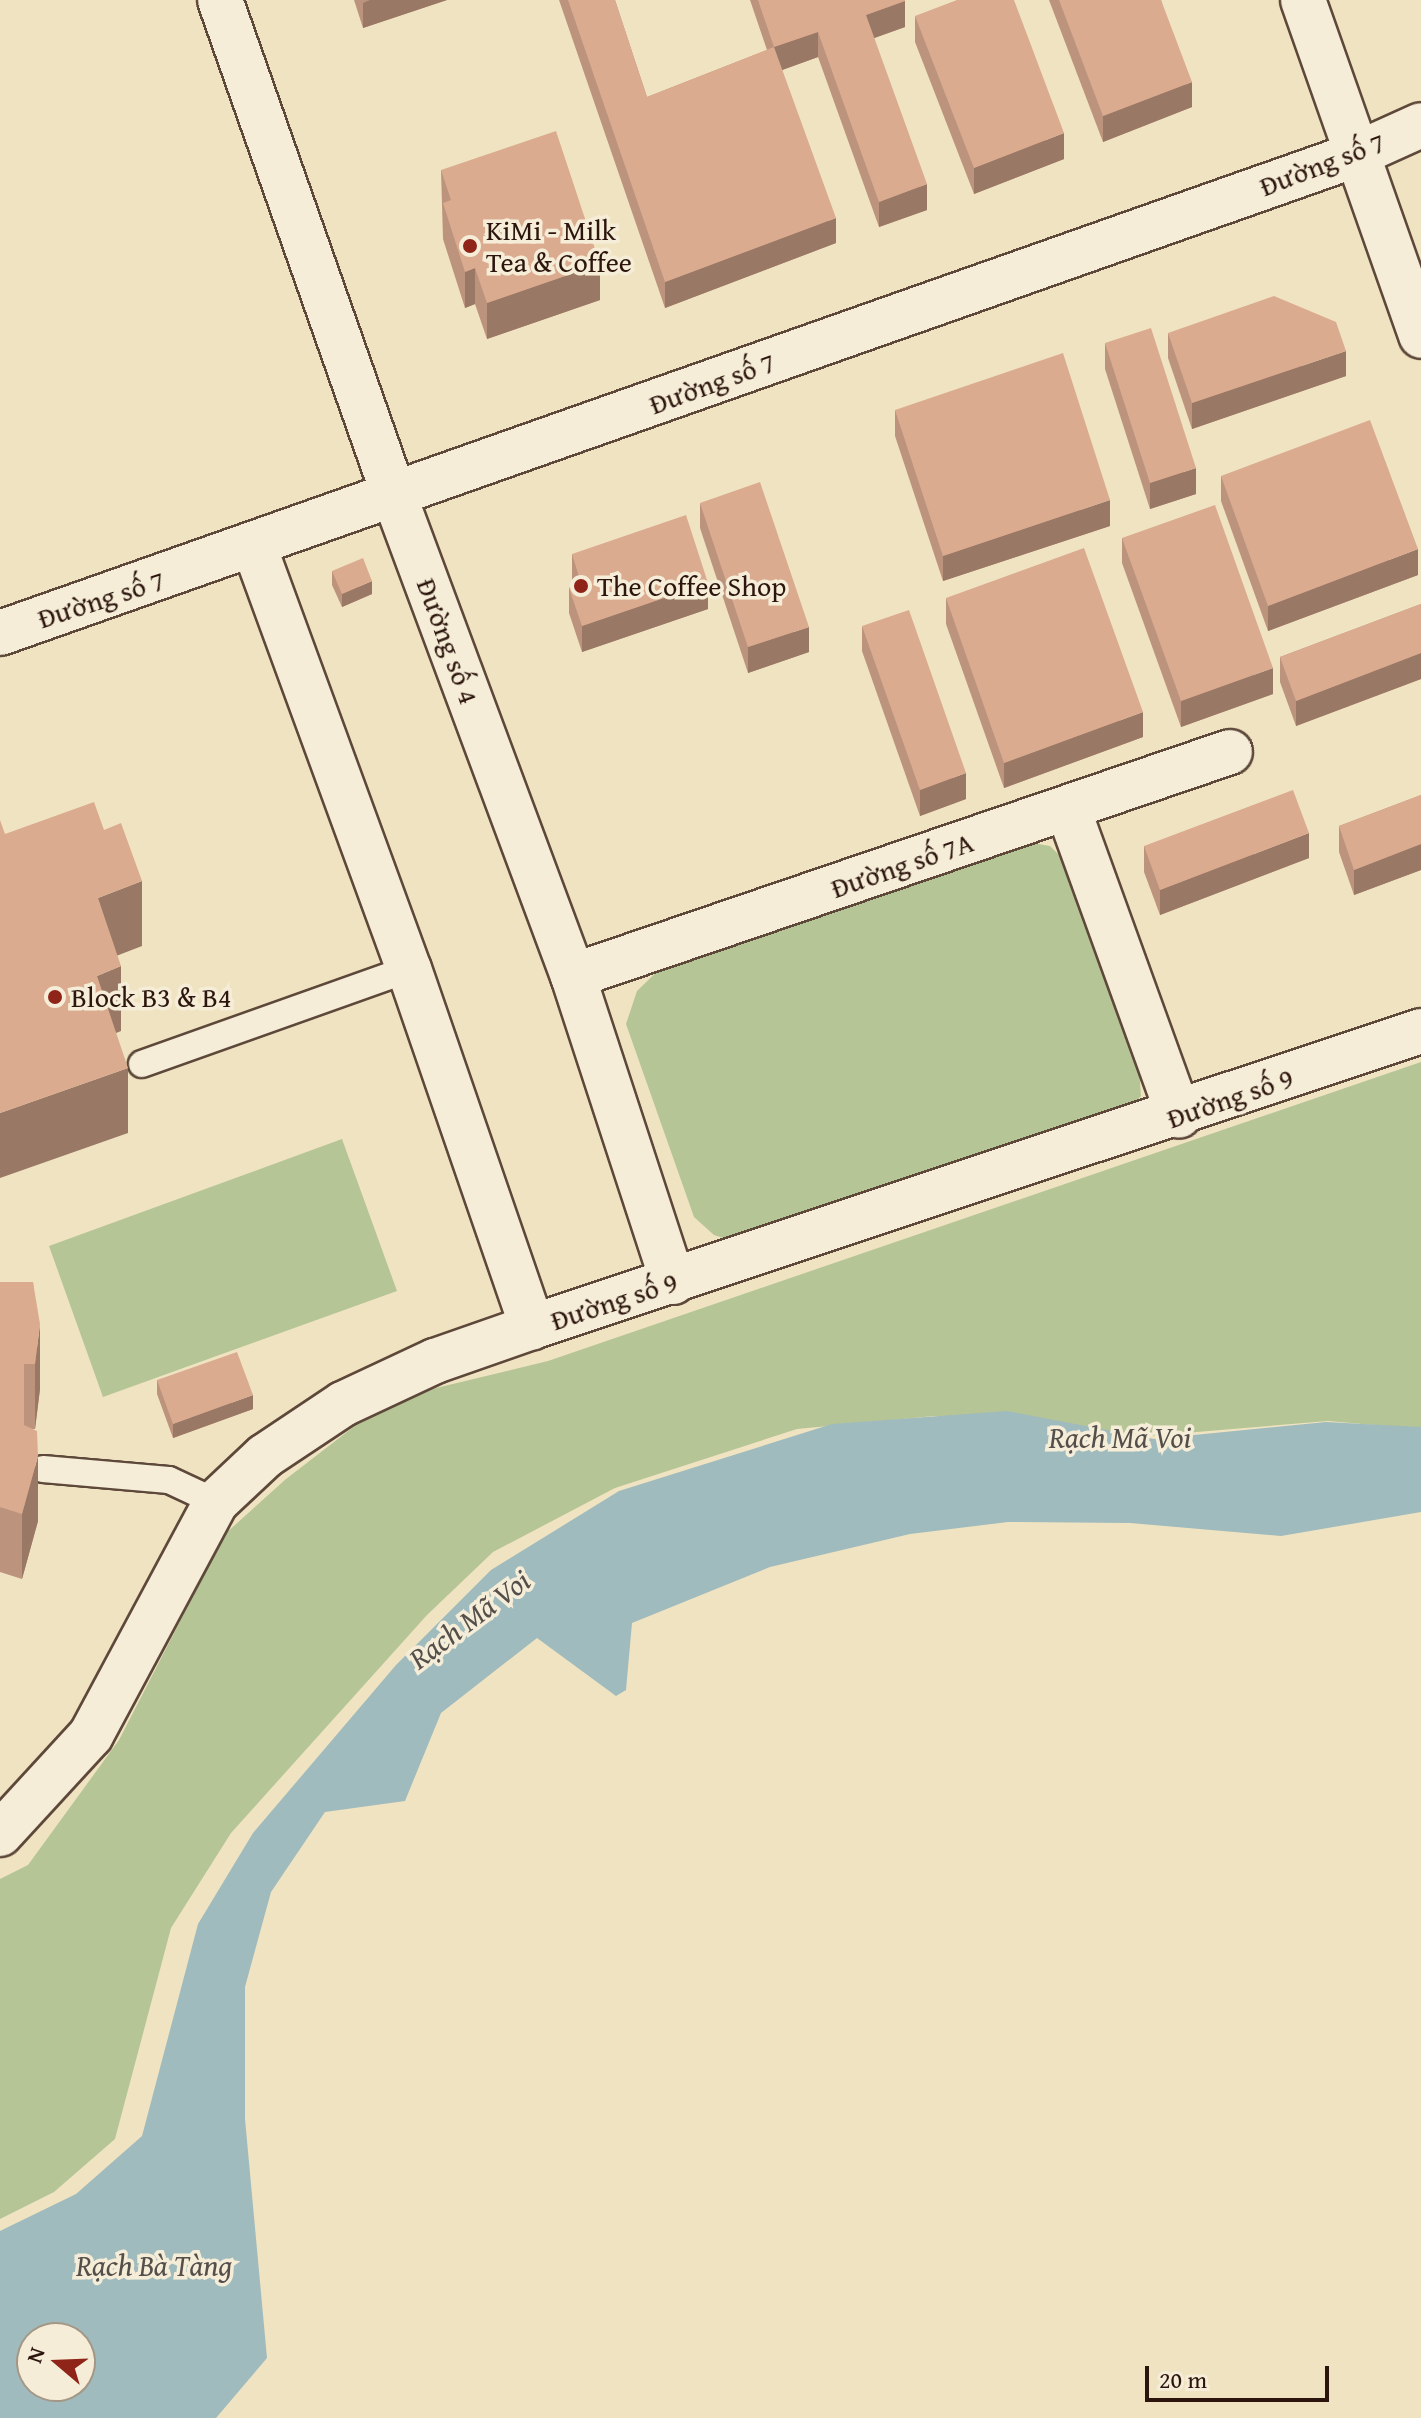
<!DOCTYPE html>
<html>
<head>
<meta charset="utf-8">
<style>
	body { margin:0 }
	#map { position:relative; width:1421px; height:2418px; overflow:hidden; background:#f0e3c1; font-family:"Gentium Book Plus",serif }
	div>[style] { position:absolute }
	.green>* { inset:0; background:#b5c596 }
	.water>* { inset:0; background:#9fbbbd }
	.roads { filter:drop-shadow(2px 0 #5d483a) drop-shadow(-2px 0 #5d483a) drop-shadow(0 2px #5d483a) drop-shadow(0 -2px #5d483a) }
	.lane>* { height:26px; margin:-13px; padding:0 13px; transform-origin:13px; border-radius:13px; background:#f5edd7 }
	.street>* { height:44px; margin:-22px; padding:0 22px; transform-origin:22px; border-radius:22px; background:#f5edd7 }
	.wall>* { inset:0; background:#bc937c }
	.shaded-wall>* { inset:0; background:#997865 }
	.building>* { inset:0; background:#dbab90 }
	.dots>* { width:22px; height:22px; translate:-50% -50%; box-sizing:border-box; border:4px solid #f5edd7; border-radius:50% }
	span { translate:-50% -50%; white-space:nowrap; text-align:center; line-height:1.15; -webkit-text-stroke:7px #f5edd7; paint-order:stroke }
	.street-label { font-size:28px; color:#2c150d }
	.poi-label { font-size:28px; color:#2c150d }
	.left { translate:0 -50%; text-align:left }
	.water-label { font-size:30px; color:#544f4b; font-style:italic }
	.north { position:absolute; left:16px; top:2322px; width:80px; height:80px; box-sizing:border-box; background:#f5edd7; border:2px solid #a59786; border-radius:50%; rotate:289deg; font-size:22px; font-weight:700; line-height:32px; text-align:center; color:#2c150d }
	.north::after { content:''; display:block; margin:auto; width:28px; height:36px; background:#8f2418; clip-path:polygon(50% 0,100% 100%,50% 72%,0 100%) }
	.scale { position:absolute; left:1145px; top:2366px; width:184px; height:36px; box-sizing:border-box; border:4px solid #2c150d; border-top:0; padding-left:10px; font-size:24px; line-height:28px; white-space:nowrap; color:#2c150d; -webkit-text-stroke:6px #f5edd7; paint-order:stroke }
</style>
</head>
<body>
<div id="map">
	<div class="green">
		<i style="clip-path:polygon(1026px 842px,1050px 846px,1070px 866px,1138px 1057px,1141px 1096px,1122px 1118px,743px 1244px,714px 1235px,694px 1217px,626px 1024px,637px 991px,668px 961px)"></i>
		<i style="clip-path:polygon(1421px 1062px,1421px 1429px,1328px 1421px,1136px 1437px,934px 1416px,797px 1429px,615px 1488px,493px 1552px,427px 1615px,231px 1833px,171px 1928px,115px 2139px,54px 2192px,0 2219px,0 1879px,28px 1865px,119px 1740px,225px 1534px,286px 1479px,356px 1425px,432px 1389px,548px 1361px)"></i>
		<i style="clip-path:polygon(342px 1139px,397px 1291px,103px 1397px,49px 1246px)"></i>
	</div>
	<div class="water">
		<i style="clip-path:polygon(evenodd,1007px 1411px,1154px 1439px,1326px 1422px,1421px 1427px,1421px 1512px,1281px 1536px,1130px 1523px,1008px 1522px,910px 1534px,770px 1567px,632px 1623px,626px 1690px,616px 1696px,537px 1638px,441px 1713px,405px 1801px,325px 1812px,271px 1892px,245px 1987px,245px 2119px,267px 2358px,216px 2418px,0 2418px,0 2231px,76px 2194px,142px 2136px,198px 1924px,253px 1833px,396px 1665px,491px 1570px,619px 1491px,832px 1424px,1007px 1411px,32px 2338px,80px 2338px,80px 2386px,32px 2386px,32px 2338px)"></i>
	</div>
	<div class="roads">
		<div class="lane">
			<i style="left:142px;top:1064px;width:283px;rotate:-19.6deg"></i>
			<i style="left:43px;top:1469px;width:126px;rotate:5deg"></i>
			<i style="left:169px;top:1480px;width:52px;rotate:25.1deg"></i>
		</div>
		<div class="street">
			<i style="left:220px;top:0;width:525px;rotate:70.63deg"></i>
			<i style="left:394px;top:495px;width:513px;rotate:69.59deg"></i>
			<i style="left:573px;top:976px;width:322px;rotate:71.9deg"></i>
			<i style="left:1303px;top:0;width:356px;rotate:70.6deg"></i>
			<i style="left:254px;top:546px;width:451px;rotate:69.9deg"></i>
			<i style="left:409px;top:969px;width:379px;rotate:71deg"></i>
			<i style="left:0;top:633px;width:1437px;rotate:-19.43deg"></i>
			<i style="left:1355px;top:155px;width:72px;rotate:-24.4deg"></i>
			<i style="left:1068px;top:809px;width:326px;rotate:70.1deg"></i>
			<i style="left:573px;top:976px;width:694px;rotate:-18.83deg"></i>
			<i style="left:0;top:1834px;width:134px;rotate:-47.4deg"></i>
			<i style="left:91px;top:1735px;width:264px;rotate:-61.8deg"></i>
			<i style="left:216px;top:1502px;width:67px;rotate:-43.2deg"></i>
			<i style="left:265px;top:1456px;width:94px;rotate:-33.7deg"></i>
			<i style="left:343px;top:1404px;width:102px;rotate:-25.1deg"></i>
			<i style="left:435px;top:1361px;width:103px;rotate:-19.3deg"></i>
			<i style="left:532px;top:1327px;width:937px;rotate:-18.42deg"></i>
		</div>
	</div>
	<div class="wall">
		<i style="clip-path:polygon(354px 0,447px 0,363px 28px)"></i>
		<i style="clip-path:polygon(559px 0,615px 0,647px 97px,767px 50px,750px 0,905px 0,905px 27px,874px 38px,927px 210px,879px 227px,818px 57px,782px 70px,836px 243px,665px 308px)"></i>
		<i style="clip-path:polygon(1049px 0,1161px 0,1192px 107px,1103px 142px)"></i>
		<i style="clip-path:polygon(915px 16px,1064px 159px,974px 194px,915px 42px)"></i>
		<i style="clip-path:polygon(441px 170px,600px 300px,487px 339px,475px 304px,465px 308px,443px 239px)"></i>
		<i style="clip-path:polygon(1168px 333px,1346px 376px,1192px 429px,1168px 358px)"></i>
		<i style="clip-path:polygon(1105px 343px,1196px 494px,1150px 509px,1105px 369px)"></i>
		<i style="clip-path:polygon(895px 410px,1110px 526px,943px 581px,895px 436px)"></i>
		<i style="clip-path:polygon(1221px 476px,1418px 575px,1268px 631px,1221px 501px)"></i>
		<i style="clip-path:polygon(700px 503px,809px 652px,748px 673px,700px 528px)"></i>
		<i style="clip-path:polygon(1122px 538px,1273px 694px,1181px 727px,1122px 563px)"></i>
		<i style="clip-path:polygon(572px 554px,708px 609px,582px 652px,569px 613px,569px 588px,574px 586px,572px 580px)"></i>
		<i style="clip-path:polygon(332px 571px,372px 594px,342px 607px,332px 585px)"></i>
		<i style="clip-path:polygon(946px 598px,1143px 737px,1004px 788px,946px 624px)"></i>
		<i style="clip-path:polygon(1421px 604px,1421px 679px,1296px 726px,1280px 682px,1280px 657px)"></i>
		<i style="clip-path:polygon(862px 626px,966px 799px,920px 816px,862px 651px)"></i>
		<i style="clip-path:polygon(1421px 795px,1421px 870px,1354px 895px,1339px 852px,1339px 826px)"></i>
		<i style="clip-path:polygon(1144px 846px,1309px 858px,1160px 915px,1144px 872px)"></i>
		<i style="clip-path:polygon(0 1282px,33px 1282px,40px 1389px,35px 1429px,33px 1429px,38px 1521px,22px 1579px,0 1572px)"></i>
		<i style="clip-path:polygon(157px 1380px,253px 1409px,173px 1438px,157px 1394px)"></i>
	</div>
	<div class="shaded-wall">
		<i style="clip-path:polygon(370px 0,447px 0,363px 28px,363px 3px)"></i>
		<i style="clip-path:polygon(905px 1px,905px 27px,866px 41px,866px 15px)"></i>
		<i style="clip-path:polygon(818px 32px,818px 57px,774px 73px,774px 47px)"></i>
		<i style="clip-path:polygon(1192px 82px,1192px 107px,1103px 142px,1103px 116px)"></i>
		<i style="clip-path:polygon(1064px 133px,1064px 159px,974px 194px,974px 168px)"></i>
		<i style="clip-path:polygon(927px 184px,927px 210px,879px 227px,879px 202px)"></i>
		<i style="clip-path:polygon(836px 218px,836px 243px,665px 308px,665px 282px)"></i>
		<i style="clip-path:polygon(600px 264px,600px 300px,487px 339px,487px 303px)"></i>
		<i style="clip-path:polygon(475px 268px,475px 304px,465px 308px,465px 272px)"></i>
		<i style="clip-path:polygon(1346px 351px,1346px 376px,1192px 429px,1192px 403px)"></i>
		<i style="clip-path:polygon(1196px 468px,1196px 494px,1150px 509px,1150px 483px)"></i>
		<i style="clip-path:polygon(1110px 500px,1110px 526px,943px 581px,943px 556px)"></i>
		<i style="clip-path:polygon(1418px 549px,1418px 575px,1268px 631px,1268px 606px)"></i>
		<i style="clip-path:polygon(372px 581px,372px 594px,342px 607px,342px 594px)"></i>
		<i style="clip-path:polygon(708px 583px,708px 609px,582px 652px,582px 626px)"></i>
		<i style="clip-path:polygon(809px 627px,809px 652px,748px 673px,748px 647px)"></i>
		<i style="clip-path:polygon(1421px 653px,1421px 679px,1296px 726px,1296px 701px)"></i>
		<i style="clip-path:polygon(1273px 668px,1273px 694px,1181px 727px,1181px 701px)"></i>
		<i style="clip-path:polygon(1143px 712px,1143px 737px,1004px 788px,1004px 763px)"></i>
		<i style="clip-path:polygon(966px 773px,966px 799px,920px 816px,920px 790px)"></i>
		<i style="clip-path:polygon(1309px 833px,1309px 858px,1160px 915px,1160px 890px)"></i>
		<i style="clip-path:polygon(1421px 844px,1421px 870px,1354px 895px,1354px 870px)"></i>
		<i style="clip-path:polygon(142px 881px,142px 946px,98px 963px,98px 898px)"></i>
		<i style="clip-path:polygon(121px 966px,121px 1031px,97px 1041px,97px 976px)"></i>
		<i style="clip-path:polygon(128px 1068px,128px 1133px,0 1178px,0 1113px)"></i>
		<i style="clip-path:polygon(40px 1324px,40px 1389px,35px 1429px,35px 1364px)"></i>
		<i style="clip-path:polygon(253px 1395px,253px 1409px,173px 1438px,173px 1424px)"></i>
		<i style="clip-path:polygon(38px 1456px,38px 1521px,22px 1579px,22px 1514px)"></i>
	</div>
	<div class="building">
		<i style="clip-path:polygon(568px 0,615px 0,647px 97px,774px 47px,836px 218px,665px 282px)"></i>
		<i style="clip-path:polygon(758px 0,905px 0,905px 1px,866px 15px,927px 184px,879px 202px,818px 32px,774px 47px)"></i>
		<i style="clip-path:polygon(957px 0,1014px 0,1064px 133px,974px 168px,915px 16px)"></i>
		<i style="clip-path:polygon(1059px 0,1161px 0,1192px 82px,1103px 116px)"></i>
		<i style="clip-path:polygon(556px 131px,600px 264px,487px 303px,475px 268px,465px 272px,443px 203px,451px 200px,441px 170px)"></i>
		<i style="clip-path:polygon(1274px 296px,1336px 322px,1346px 351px,1192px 403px,1168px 333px)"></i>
		<i style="clip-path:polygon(1151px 328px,1196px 468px,1150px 483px,1105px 343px)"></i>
		<i style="clip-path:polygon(1063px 353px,1110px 500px,943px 556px,895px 410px)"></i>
		<i style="clip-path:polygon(1370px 420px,1418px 549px,1268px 606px,1221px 476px)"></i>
		<i style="clip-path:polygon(760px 482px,809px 627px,748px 647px,700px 503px)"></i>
		<i style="clip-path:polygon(1215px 505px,1273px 668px,1181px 701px,1122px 538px)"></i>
		<i style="clip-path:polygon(686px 515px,708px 583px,582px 626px,569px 588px,581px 583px,572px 554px)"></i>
		<i style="clip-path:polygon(1084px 548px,1143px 712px,1004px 763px,946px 598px)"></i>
		<i style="clip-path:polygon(363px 558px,372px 581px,342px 594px,332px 571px)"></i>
		<i style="clip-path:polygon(1421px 604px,1421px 653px,1296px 701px,1280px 657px)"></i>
		<i style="clip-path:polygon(909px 610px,966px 773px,920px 790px,862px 626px)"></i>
		<i style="clip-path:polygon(1293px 790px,1309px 833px,1160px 890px,1144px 846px)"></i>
		<i style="clip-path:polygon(1421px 795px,1421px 844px,1354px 870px,1339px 826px)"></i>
		<i style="clip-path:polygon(94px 802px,104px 830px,121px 823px,142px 881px,98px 898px,121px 966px,97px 976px,128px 1068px,0 1113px,0 820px,5px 834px)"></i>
		<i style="clip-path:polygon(0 1282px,33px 1282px,40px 1324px,35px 1364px,24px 1364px,24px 1425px,37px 1431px,38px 1456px,22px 1514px,0 1507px)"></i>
		<i style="clip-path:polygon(237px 1352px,253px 1395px,173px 1424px,157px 1380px)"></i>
	</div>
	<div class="dots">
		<i style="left:470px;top:246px;background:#8f2418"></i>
		<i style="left:581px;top:586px;background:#8f2418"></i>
		<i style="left:55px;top:997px;background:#8f2418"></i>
	</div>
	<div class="street-label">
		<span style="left:1322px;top:164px;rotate:-21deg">Đường số 7</span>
		<span style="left:712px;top:383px;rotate:-20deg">Đường số 7</span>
		<span style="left:101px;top:599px;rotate:-18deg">Đường số 7</span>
		<span style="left:448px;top:641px;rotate:70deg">Đường số 4</span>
		<span style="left:902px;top:865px;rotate:-19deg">Đường số 7A</span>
		<span style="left:1230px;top:1098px;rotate:-19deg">Đường số 9</span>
		<span style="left:614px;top:1301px;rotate:-18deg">Đường số 9</span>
	</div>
	<div class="poi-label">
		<span class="left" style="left:486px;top:246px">KiMi - Milk<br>Tea &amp; Coffee</span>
		<span class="left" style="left:597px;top:586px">The Coffee Shop</span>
		<span class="left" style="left:71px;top:997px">Block B3 &amp; B4</span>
	</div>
	<div class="water-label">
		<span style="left:1120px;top:1437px">Rạch Mã Voi</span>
		<span style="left:469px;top:1619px;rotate:-37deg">Rạch Mã Voi</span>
		<span style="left:154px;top:2265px">Rạch Bà Tàng</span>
	</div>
	<div class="north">N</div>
	<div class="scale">20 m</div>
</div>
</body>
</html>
